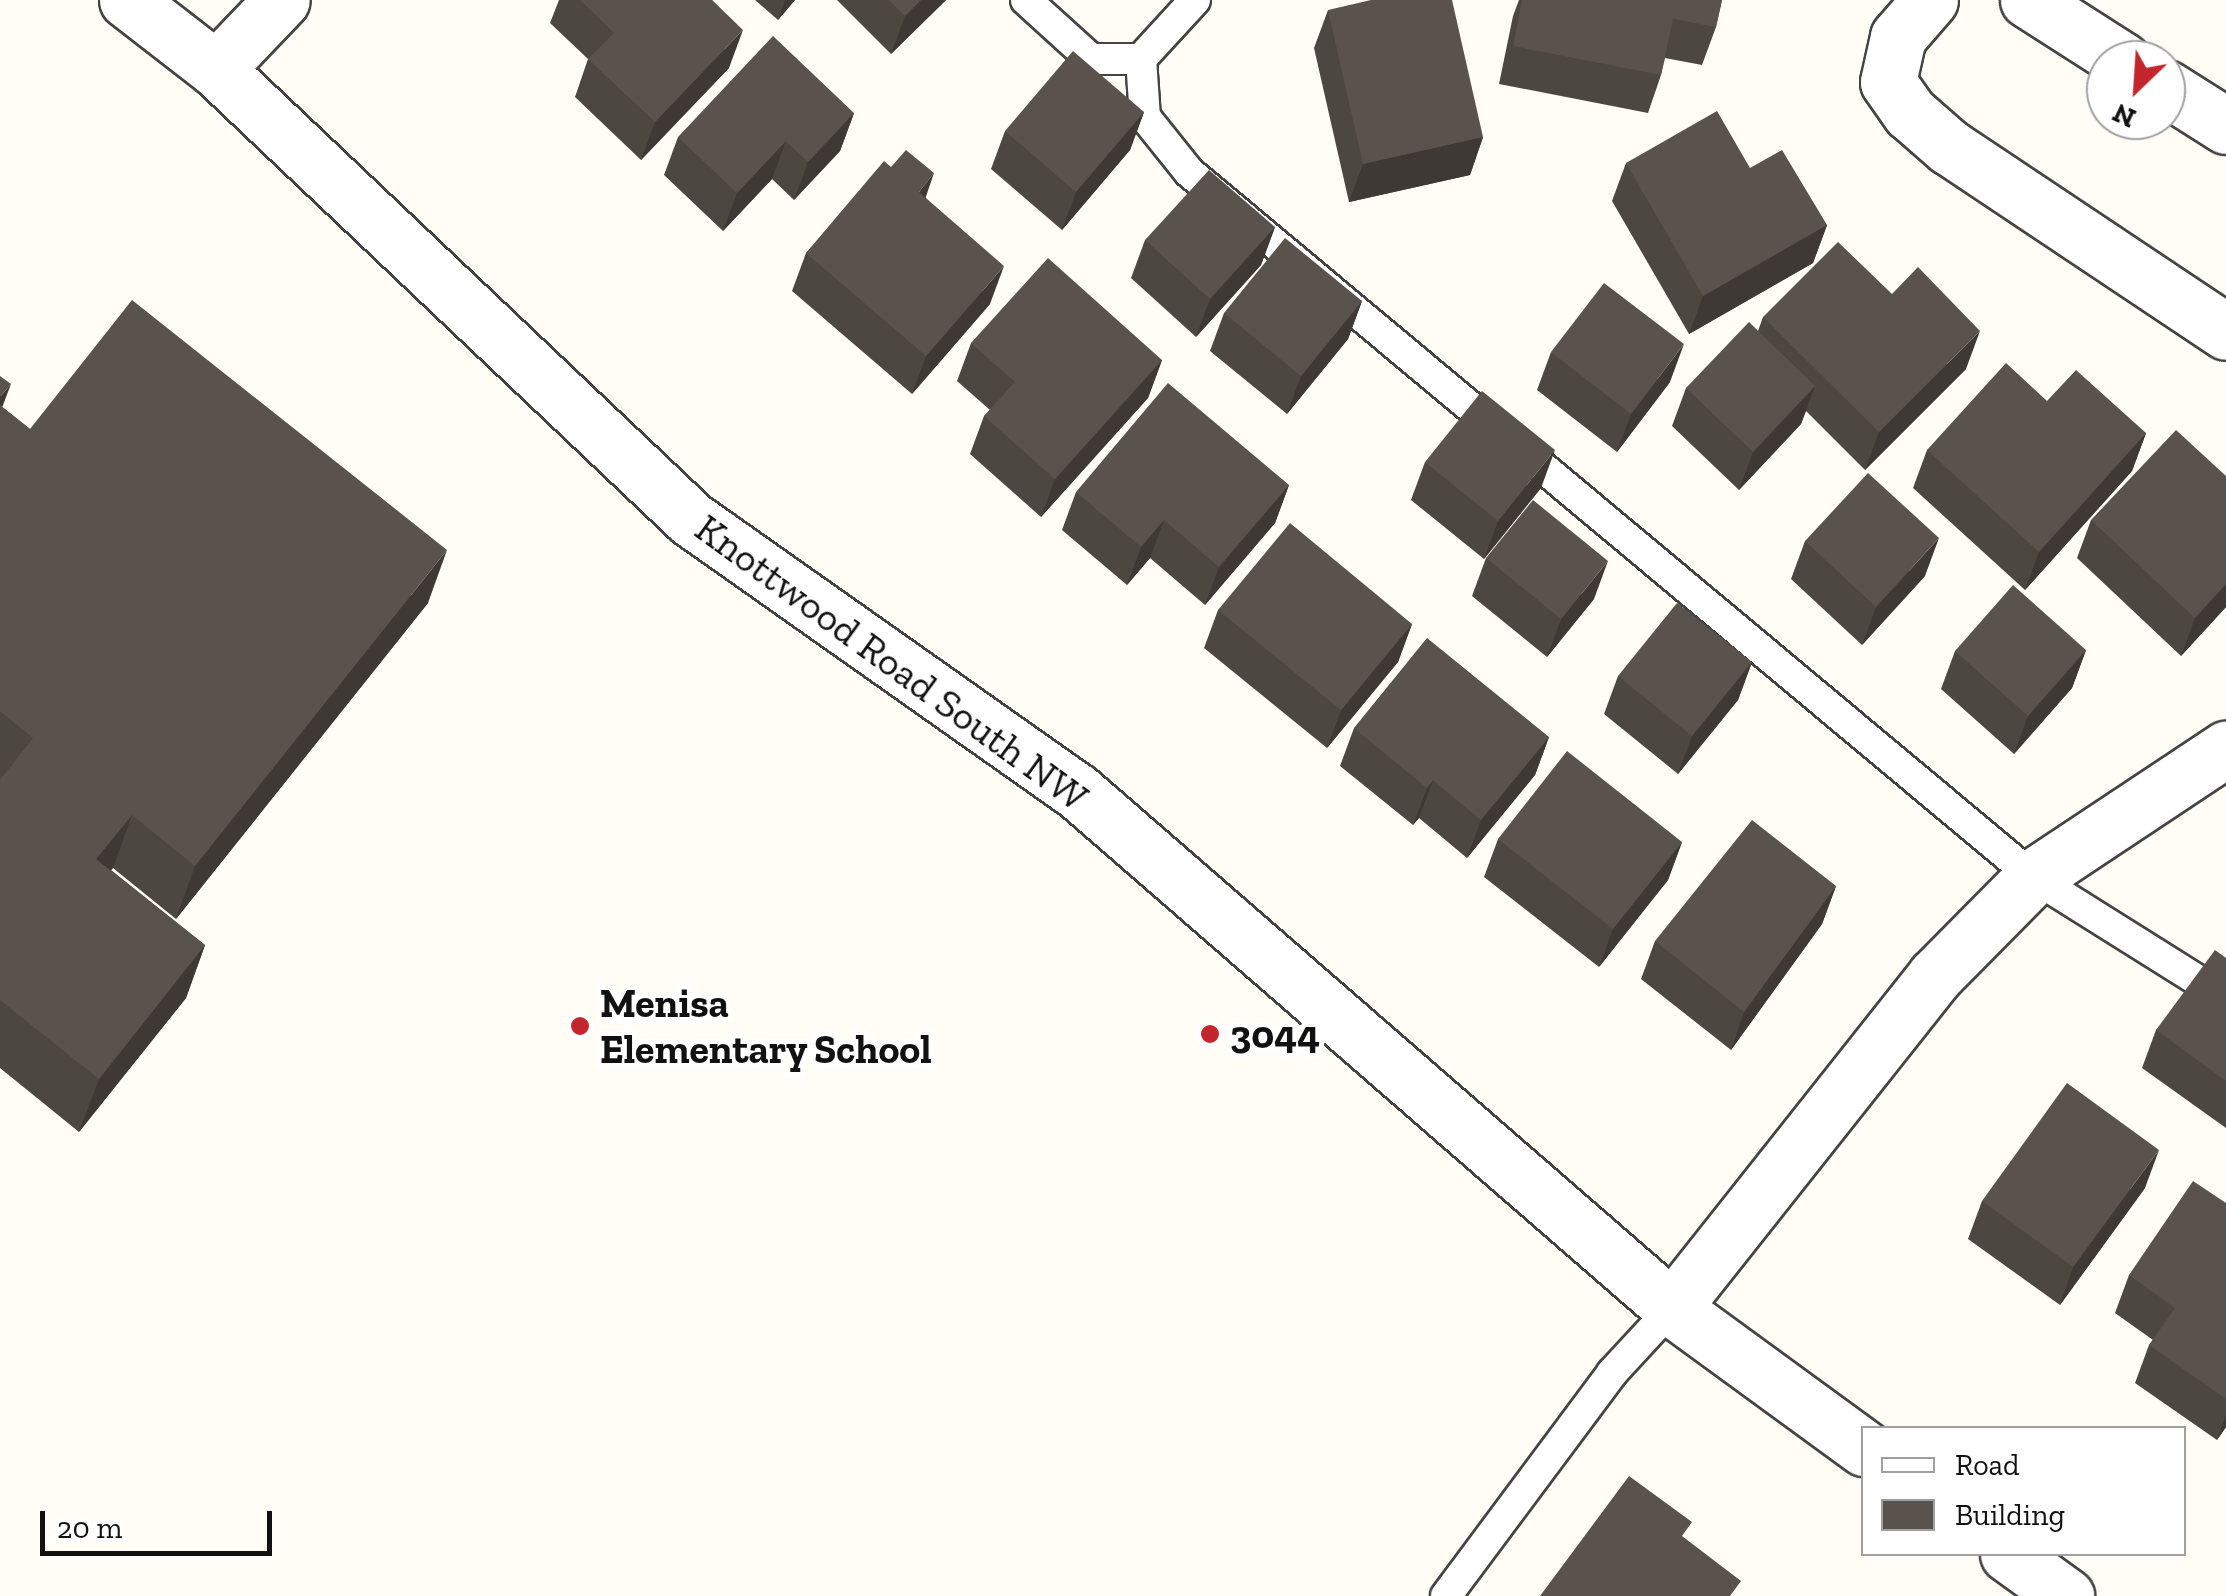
<!DOCTYPE html>
<html>
<head>
<meta charset="utf-8">
<style>
	body { margin:0 }
	#map { position:relative; width:2226px; height:1596px; overflow:hidden; background:#fffdf5; font-family:"Zilla Slab",serif }
	div>[style] { position:absolute }
	.roads { filter:drop-shadow(2px 0 #444) drop-shadow(-2px 0 #444) drop-shadow(0 2px #444) drop-shadow(0 -2px #444) }
	.service>* { height:30px; margin:-15px; padding:0 15px; transform-origin:15px; border-radius:15px; background:#fff }
	.minor>* { height:55px; margin:-27.5px; padding:0 27.5px; transform-origin:27.5px; border-radius:27.5px; background:#fff }
	.tertiary>* { height:55px; margin:-27.5px; padding:0 27.5px; transform-origin:27.5px; border-radius:27.5px; background:#fff }
	.wall>* { inset:0; background:#4d4742 }
	.shaded-wall>* { inset:0; background:#3f3936 }
	.building>* { inset:0; background:#5a524d }
	.dots>* { width:28px; height:28px; translate:-50% -50%; box-sizing:border-box; border:5px solid #fff; border-radius:50% }
	span { translate:-50% -50%; white-space:nowrap; text-align:center; line-height:1.15; -webkit-text-stroke:10px #fff; paint-order:stroke }
	.street-label { font-size:40px; color:#111 }
	.poi-label { font-size:40px; color:#111; font-weight:700 }
	.left { translate:0 -50%; text-align:left }
	.legend { position:absolute; left:1861px; top:1426px; width:325px; height:130px; box-sizing:border-box; background:#fff; border:2px solid #a0a0a0; margin:0; padding:12px 18px; list-style:none; font-size:30px; color:#111 }
	.legend li { display:flex; align-items:center; gap:20px; height:50px }
	.legend b { width:50px; border:2px solid #a0a0a0 }
	.north { position:absolute; left:2086px; top:40px; width:100px; height:100px; box-sizing:border-box; background:#fff; border:2px solid #a0a0a0; border-radius:50%; rotate:205deg; font-size:28px; font-weight:700; line-height:40px; text-align:center; color:#111 }
	.north::after { content:''; display:block; margin:auto; width:35px; height:45px; background:#c4262e; clip-path:polygon(50% 0,100% 100%,50% 72%,0 100%) }
	.scale { position:absolute; left:40px; top:1511px; width:232px; height:45px; box-sizing:border-box; border:5px solid #111; border-top:0; padding-left:12px; font-size:30px; line-height:35px; white-space:nowrap; color:#111; -webkit-text-stroke:8px #fff; paint-order:stroke }
</style>
</head>
<body>
<div id="map">
	<div class="roads">
		<div class="service">
			<i style="left:1026px;top:0;width:88px;rotate:42.2deg"></i>
			<i style="left:1091px;top:59px;width:50px"></i>
			<i style="left:1195px;top:0;width:80px;rotate:132.5deg"></i>
			<i style="left:1141px;top:59px;width:58px;rotate:86.1deg"></i>
			<i style="left:1145px;top:117px;width:70px;rotate:51.3deg"></i>
			<i style="left:1189px;top:172px;width:1100px;rotate:39.87deg"></i>
			<i style="left:2033px;top:877px;width:228px;rotate:32.1deg"></i>
			<i style="left:1446px;top:1596px;width:278px;rotate:-53.3deg"></i>
			<i style="left:1612px;top:1373px;width:88px;rotate:-47.3deg"></i>
		</div>
		<div class="minor">
			<i style="left:1930px;top:0;width:49px;rotate:130.9deg"></i>
			<i style="left:1898px;top:37px;width:46px;rotate:102.5deg"></i>
			<i style="left:1888px;top:82px;width:38px;rotate:55deg"></i>
			<i style="left:1910px;top:113px;width:52px;rotate:41.1deg"></i>
			<i style="left:1949px;top:147px;width:333px;rotate:33.7deg"></i>
			<i style="left:2028px;top:0;width:112px;rotate:32.6deg"></i>
			<i style="left:216px;top:69px;width:95px;rotate:-46.3deg"></i>
			<i style="left:2166px;top:88px;width:71px;rotate:32.3deg"></i>
			<i style="left:1672px;top:1308px;width:424px;rotate:-51.6deg"></i>
			<i style="left:1935px;top:976px;width:139px;rotate:-45.3deg"></i>
			<i style="left:2033px;top:877px;width:232px;rotate:-33.6deg"></i>
		</div>
		<div class="tertiary">
			<i style="left:127px;top:0;width:113px;rotate:37.8deg"></i>
			<i style="left:216px;top:69px;width:654px;rotate:43.45deg"></i>
			<i style="left:691px;top:519px;width:472px;rotate:35.2deg"></i>
			<i style="left:1077px;top:791px;width:788px;rotate:40.99deg"></i>
			<i style="left:1672px;top:1308px;width:238px;rotate:36.1deg"></i>
			<i style="left:2008px;top:1554px;width:72px;rotate:35.9deg"></i>
		</div>
	</div>
	<div class="wall">
		<i style="clip-path:polygon(559px 0,712px 0,729px 68px,641px 160px,575px 97px,588px 59px,550px 23px)"></i>
		<i style="clip-path:polygon(755px 0,795px 0,778px 20px)"></i>
		<i style="clip-path:polygon(837px 0,946px 0,891px 54px)"></i>
		<i style="clip-path:polygon(1519px 0,1722px 0,1716px 27px,1702px 65px,1665px 58px,1661px 75px,1648px 113px,1499px 84px,1513px 16px)"></i>
		<i style="clip-path:polygon(1328px 10px,1483px 137px,1470px 175px,1349px 202px,1314px 48px)"></i>
		<i style="clip-path:polygon(1144px 112px,1130px 150px,1062px 230px,991px 169px,1005px 131px)"></i>
		<i style="clip-path:polygon(854px 113px,840px 151px,794px 200px,772px 179px,723px 231px,664px 175px,678px 137px)"></i>
		<i style="clip-path:polygon(1626px 163px,1750px 168px,1827px 225px,1813px 263px,1689px 334px,1612px 201px)"></i>
		<i style="clip-path:polygon(891px 167px,926px 198px,990px 304px,912px 394px,792px 291px,806px 253px)"></i>
		<i style="clip-path:polygon(1275px 227px,1261px 265px,1196px 337px,1131px 278px,1145px 240px)"></i>
		<i style="clip-path:polygon(1362px 301px,1348px 339px,1287px 414px,1210px 351px,1224px 313px)"></i>
		<i style="clip-path:polygon(1763px 317px,1966px 369px,1865px 470px,1806px 411px,1801px 424px,1739px 490px,1672px 426px,1686px 388px,1758px 331px)"></i>
		<i style="clip-path:polygon(971px 343px,1162px 360px,1148px 398px,1041px 517px,970px 454px,984px 416px,990px 410px,957px 381px)"></i>
		<i style="clip-path:polygon(1551px 352px,1670px 382px,1617px 452px,1537px 390px)"></i>
		<i style="clip-path:polygon(0 376px,2px 407px,30px 429px,428px 603px,176px 919px,113px 868px,111px 870px,205px 945px,186px 998px,79px 1132px,0 1068px)"></i>
		<i style="clip-path:polygon(2047px 401px,2146px 433px,2132px 471px,2025px 590px,1913px 488px,1927px 450px)"></i>
		<i style="clip-path:polygon(1425px 462px,1541px 488px,1484px 559px,1411px 500px)"></i>
		<i style="clip-path:polygon(2226px 476px,2226px 607px,2181px 656px,2077px 558px,2091px 520px)"></i>
		<i style="clip-path:polygon(1289px 485px,1275px 523px,1205px 605px,1150px 558px,1127px 585px,1062px 530px,1076px 492px)"></i>
		<i style="clip-path:polygon(1805px 541px,1925px 576px,1862px 645px,1791px 579px)"></i>
		<i style="clip-path:polygon(1486px 558px,1594px 599px,1547px 657px,1472px 596px)"></i>
		<i style="clip-path:polygon(1218px 610px,1412px 624px,1398px 662px,1327px 748px,1204px 648px)"></i>
		<i style="clip-path:polygon(2086px 650px,2072px 688px,2014px 754px,1941px 689px,1955px 651px)"></i>
		<i style="clip-path:polygon(1752px 662px,1738px 700px,1678px 774px,1604px 714px,1618px 676px)"></i>
		<i style="clip-path:polygon(1354px 728px,1549px 737px,1535px 775px,1467px 858px,1419px 818px,1413px 825px,1340px 766px)"></i>
		<i style="clip-path:polygon(1498px 839px,1682px 842px,1668px 880px,1599px 967px,1484px 877px)"></i>
		<i style="clip-path:polygon(1836px 886px,1822px 924px,1731px 1050px,1641px 979px,1655px 941px)"></i>
		<i style="clip-path:polygon(2226px 958px,2226px 1128px,2142px 1068px,2156px 1030px)"></i>
		<i style="clip-path:polygon(2145px 1188px,2060px 1305px,1968px 1239px,1982px 1201px)"></i>
		<i style="clip-path:polygon(2226px 1203px,2226px 1427px,2217px 1440px,2135px 1383px,2149px 1345px,2153px 1340px,2115px 1313px,2129px 1275px)"></i>
	</div>
	<div class="shaded-wall">
		<i style="clip-path:polygon(785px 0,795px 0,778px 20px)"></i>
		<i style="clip-path:polygon(921px 0,946px 0,891px 54px,905px 16px)"></i>
		<i style="clip-path:polygon(743px 30px,729px 68px,641px 160px,655px 122px)"></i>
		<i style="clip-path:polygon(1144px 112px,1130px 150px,1062px 230px,1076px 192px)"></i>
		<i style="clip-path:polygon(854px 113px,840px 151px,794px 200px,808px 162px)"></i>
		<i style="clip-path:polygon(1483px 137px,1470px 175px,1349px 202px,1363px 164px)"></i>
		<i style="clip-path:polygon(786px 141px,772px 179px,723px 231px,737px 193px)"></i>
		<i style="clip-path:polygon(934px 173px,921px 211px,919px 192px)"></i>
		<i style="clip-path:polygon(1827px 225px,1813px 263px,1689px 334px,1703px 296px)"></i>
		<i style="clip-path:polygon(1275px 227px,1261px 265px,1196px 337px,1210px 299px)"></i>
		<i style="clip-path:polygon(1004px 266px,990px 304px,912px 394px,926px 356px)"></i>
		<i style="clip-path:polygon(1362px 301px,1348px 339px,1287px 414px,1301px 376px)"></i>
		<i style="clip-path:polygon(1980px 331px,1966px 369px,1865px 470px,1879px 432px)"></i>
		<i style="clip-path:polygon(1684px 344px,1670px 382px,1617px 452px,1631px 414px)"></i>
		<i style="clip-path:polygon(1162px 360px,1148px 398px,1041px 517px,1055px 479px)"></i>
		<i style="clip-path:polygon(11px 384px,0 413px,0 397px)"></i>
		<i style="clip-path:polygon(1815px 386px,1801px 424px,1739px 490px,1753px 452px)"></i>
		<i style="clip-path:polygon(2146px 433px,2132px 471px,2025px 590px,2039px 552px)"></i>
		<i style="clip-path:polygon(1555px 450px,1541px 488px,1484px 559px,1498px 521px)"></i>
		<i style="clip-path:polygon(1289px 485px,1275px 523px,1205px 605px,1219px 567px)"></i>
		<i style="clip-path:polygon(1164px 520px,1150px 558px,1127px 585px,1141px 547px)"></i>
		<i style="clip-path:polygon(1939px 538px,1925px 576px,1862px 645px,1876px 607px)"></i>
		<i style="clip-path:polygon(447px 550px,428px 603px,176px 919px,195px 866px)"></i>
		<i style="clip-path:polygon(1608px 561px,1594px 599px,1547px 657px,1561px 619px)"></i>
		<i style="clip-path:polygon(2226px 584px,2226px 607px,2181px 656px,2195px 618px)"></i>
		<i style="clip-path:polygon(1412px 624px,1398px 662px,1327px 748px,1341px 710px)"></i>
		<i style="clip-path:polygon(2086px 650px,2072px 688px,2014px 754px,2028px 716px)"></i>
		<i style="clip-path:polygon(1752px 662px,1738px 700px,1678px 774px,1692px 736px)"></i>
		<i style="clip-path:polygon(1549px 737px,1535px 775px,1467px 858px,1481px 820px)"></i>
		<i style="clip-path:polygon(1433px 780px,1419px 818px,1413px 825px,1427px 788px)"></i>
		<i style="clip-path:polygon(132px 815px,113px 868px,77px 911px,96px 859px)"></i>
		<i style="clip-path:polygon(1682px 842px,1668px 880px,1599px 967px,1613px 929px)"></i>
		<i style="clip-path:polygon(1836px 886px,1822px 924px,1731px 1050px,1744px 1012px)"></i>
		<i style="clip-path:polygon(205px 945px,186px 998px,79px 1132px,99px 1079px)"></i>
		<i style="clip-path:polygon(2159px 1150px,2145px 1188px,2060px 1305px,2073px 1267px)"></i>
		<i style="clip-path:polygon(2226px 1415px,2226px 1427px,2217px 1440px)"></i>
	</div>
	<div class="building">
		<i style="clip-path:polygon(580px 0,712px 0,743px 30px,655px 122px,588px 59px,614px 33px)"></i>
		<i style="clip-path:polygon(889px 0,921px 0,905px 16px)"></i>
		<i style="clip-path:polygon(1371px 0,1452px 0,1483px 137px,1363px 164px,1328px 10px)"></i>
		<i style="clip-path:polygon(1522px 0,1722px 0,1716px 27px,1673px 19px,1661px 75px,1513px 46px)"></i>
		<i style="clip-path:polygon(773px 36px,854px 113px,808px 162px,786px 141px,737px 193px,678px 137px)"></i>
		<i style="clip-path:polygon(1073px 51px,1144px 112px,1076px 192px,1005px 131px)"></i>
		<i style="clip-path:polygon(1717px 111px,1750px 168px,1782px 150px,1827px 225px,1703px 296px,1626px 163px)"></i>
		<i style="clip-path:polygon(906px 150px,934px 173px,919px 192px,1004px 266px,926px 356px,806px 253px,884px 161px,891px 167px)"></i>
		<i style="clip-path:polygon(1209px 170px,1275px 227px,1210px 299px,1145px 240px)"></i>
		<i style="clip-path:polygon(1285px 238px,1362px 301px,1301px 376px,1224px 313px)"></i>
		<i style="clip-path:polygon(1838px 242px,1892px 294px,1918px 267px,1980px 331px,1879px 432px,1763px 317px)"></i>
		<i style="clip-path:polygon(1048px 258px,1162px 360px,1055px 479px,984px 416px,1015px 382px,971px 343px)"></i>
		<i style="clip-path:polygon(1604px 283px,1684px 344px,1631px 414px,1551px 352px)"></i>
		<i style="clip-path:polygon(132px 300px,447px 550px,195px 866px,132px 815px,96px 859px,205px 945px,99px 1079px,0 1000px,0 780px,33px 738px,0 711px,0 405px,30px 429px)"></i>
		<i style="clip-path:polygon(1749px 322px,1815px 386px,1753px 452px,1686px 388px)"></i>
		<i style="clip-path:polygon(2006px 363px,2047px 401px,2076px 370px,2146px 433px,2039px 552px,1927px 450px)"></i>
		<i style="clip-path:polygon(0 376px,11px 384px,0 397px)"></i>
		<i style="clip-path:polygon(1168px 383px,1289px 485px,1219px 567px,1164px 520px,1141px 547px,1076px 492px)"></i>
		<i style="clip-path:polygon(1482px 391px,1555px 450px,1498px 521px,1425px 462px)"></i>
		<i style="clip-path:polygon(2176px 430px,2226px 476px,2226px 584px,2195px 618px,2091px 520px)"></i>
		<i style="clip-path:polygon(1868px 473px,1939px 538px,1876px 607px,1805px 541px)"></i>
		<i style="clip-path:polygon(1533px 500px,1608px 561px,1561px 619px,1486px 558px)"></i>
		<i style="clip-path:polygon(1290px 523px,1412px 624px,1341px 710px,1218px 610px)"></i>
		<i style="clip-path:polygon(2013px 585px,2086px 650px,2028px 716px,1955px 651px)"></i>
		<i style="clip-path:polygon(1677px 603px,1752px 662px,1692px 736px,1618px 676px)"></i>
		<i style="clip-path:polygon(1427px 638px,1549px 737px,1481px 820px,1433px 780px,1427px 788px,1354px 728px)"></i>
		<i style="clip-path:polygon(1567px 751px,1682px 842px,1613px 929px,1498px 839px)"></i>
		<i style="clip-path:polygon(1752px 820px,1836px 886px,1744px 1012px,1655px 941px)"></i>
		<i style="clip-path:polygon(2215px 950px,2226px 958px,2226px 1081px,2156px 1030px)"></i>
		<i style="clip-path:polygon(2067px 1083px,2159px 1150px,2073px 1267px,1982px 1201px)"></i>
		<i style="clip-path:polygon(2193px 1181px,2226px 1203px,2226px 1399px,2149px 1345px,2175px 1308px,2129px 1275px)"></i>
		<i style="clip-path:polygon(1629px 1476px,1692px 1522px,1682px 1536px,1741px 1581px,1730px 1596px,1540px 1596px)"></i>
	</div>
	<div class="dots">
		<i style="left:580px;top:1026px;background:#c4262e"></i>
		<i style="left:1210px;top:1034px;background:#c4262e"></i>
	</div>
	<div class="street-label">
		<span style="left:892px;top:662px;rotate:36deg">Knottwood Road South NW</span>
	</div>
	<div class="poi-label">
		<span class="left" style="left:600px;top:1026px">Menisa<br>Elementary School</span>
		<span class="left" style="left:1230px;top:1034px">3044</span>
	</div>
	<ul class="legend">
	<li><b style="height:12px;background:#fff"></b>Road</li>
	<li><b style="height:28px;background:#5a524d"></b>Building</li>
	</ul>
	<div class="north">N</div>
	<div class="scale">20 m</div>
</div>
</body>
</html>
